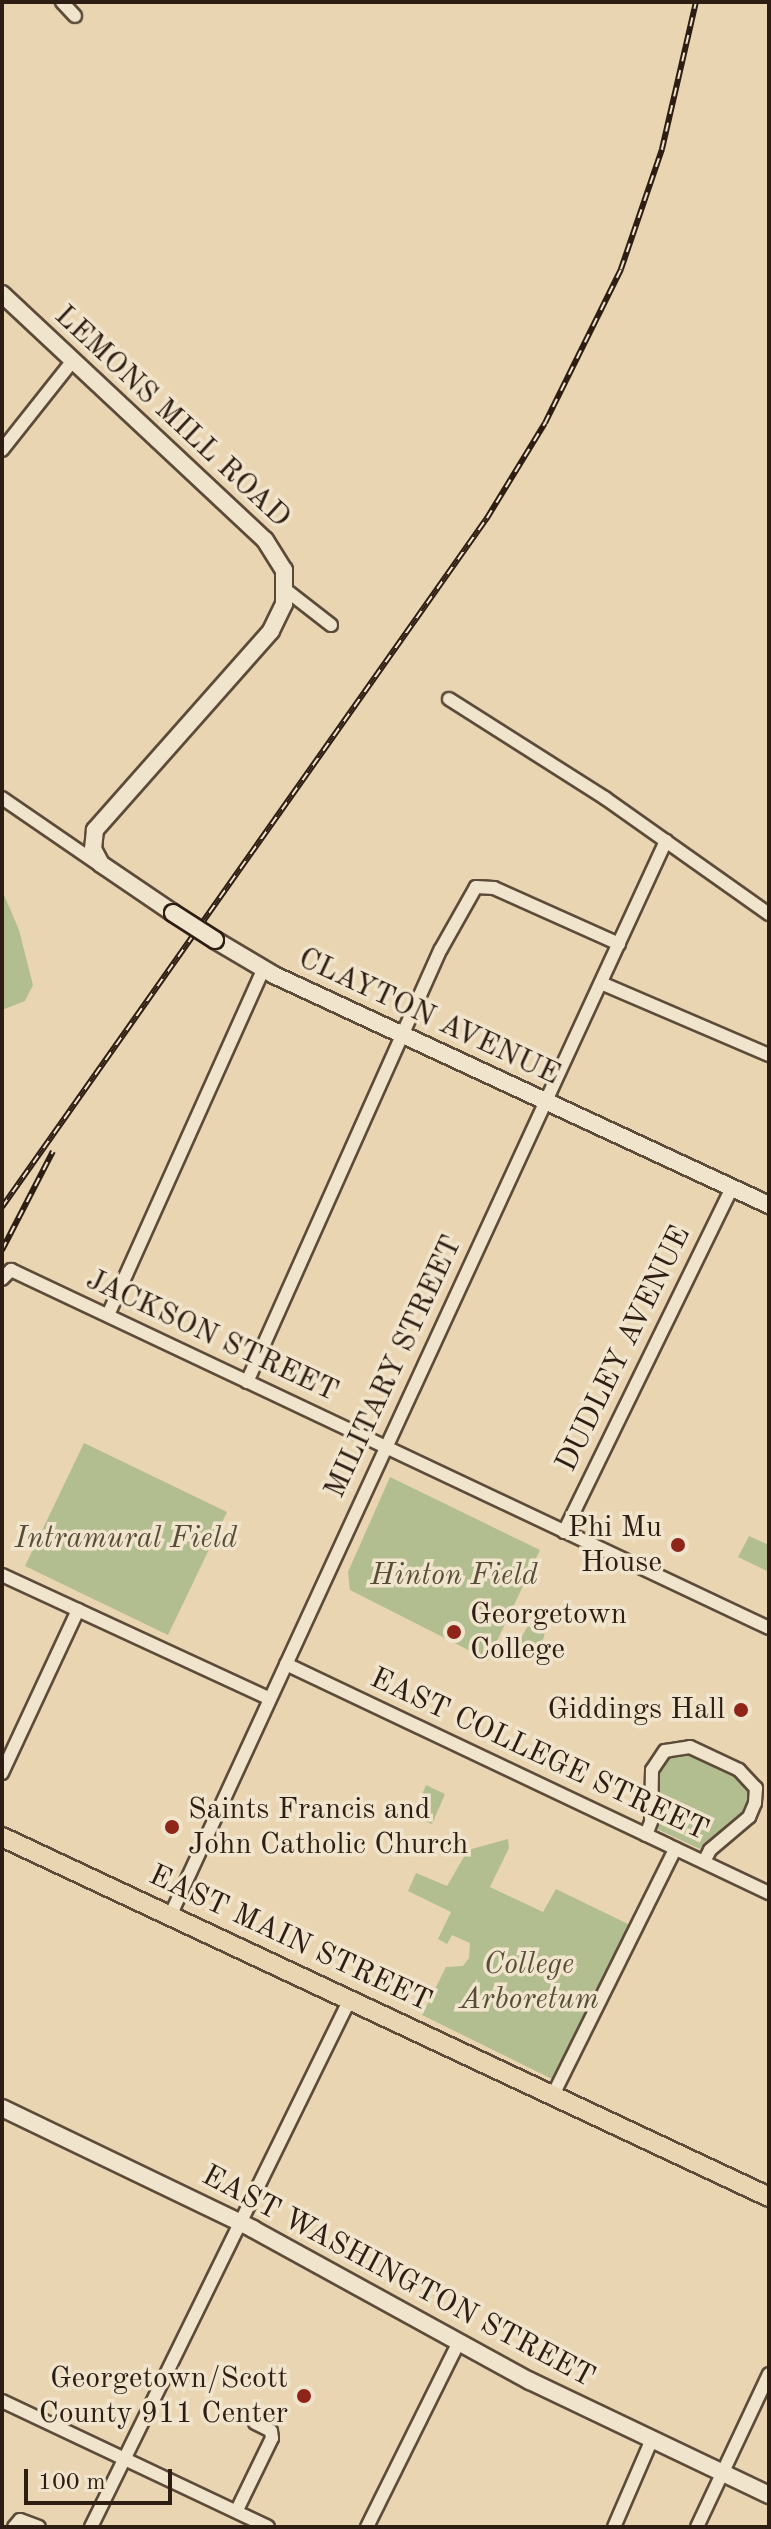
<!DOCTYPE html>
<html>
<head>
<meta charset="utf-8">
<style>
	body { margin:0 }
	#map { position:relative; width:771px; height:2529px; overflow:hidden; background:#e9d5b1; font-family:"Old Standard TT",serif }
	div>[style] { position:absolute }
	.green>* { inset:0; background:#b2be8f }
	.roads { filter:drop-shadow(2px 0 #5d4b3a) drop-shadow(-2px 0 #5d4b3a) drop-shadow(0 2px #5d4b3a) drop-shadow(0 -2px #5d4b3a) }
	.street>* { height:12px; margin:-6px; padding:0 6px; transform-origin:6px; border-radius:6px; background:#f1e4cc }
	.secondary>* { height:16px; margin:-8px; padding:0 8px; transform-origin:8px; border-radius:8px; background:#f1e4cc }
	.primary>* { height:18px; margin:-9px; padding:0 9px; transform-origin:9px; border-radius:9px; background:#e9d5b1 }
	.rail>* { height:6px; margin-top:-3px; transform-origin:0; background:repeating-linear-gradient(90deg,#f1e4cc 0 9px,#2e1d12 0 18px); box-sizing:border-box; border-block:2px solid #2e1d12 }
	.bridges { filter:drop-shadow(2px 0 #2e1d12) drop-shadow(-2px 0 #2e1d12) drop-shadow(0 2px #2e1d12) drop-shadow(0 -2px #2e1d12) }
	.secondary-bridge>* { height:16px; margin:-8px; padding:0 8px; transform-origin:8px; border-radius:8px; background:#f1e4cc }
	.dots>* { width:22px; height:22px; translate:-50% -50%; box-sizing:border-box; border:4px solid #f1e4cc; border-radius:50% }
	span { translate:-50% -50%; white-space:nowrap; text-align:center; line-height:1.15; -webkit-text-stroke:7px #f1e4cc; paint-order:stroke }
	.street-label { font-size:30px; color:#2e1d12 }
	.poi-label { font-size:30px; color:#2e1d12 }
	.right { translate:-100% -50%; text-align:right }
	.left { translate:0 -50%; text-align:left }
	.park-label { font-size:30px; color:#564d38; font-style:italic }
	.frame { position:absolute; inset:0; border:4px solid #2e1d12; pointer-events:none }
	.scale { position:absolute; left:24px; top:2469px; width:148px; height:36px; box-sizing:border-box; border:4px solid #2e1d12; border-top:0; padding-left:10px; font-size:24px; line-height:28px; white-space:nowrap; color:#2e1d12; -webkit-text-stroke:6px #f1e4cc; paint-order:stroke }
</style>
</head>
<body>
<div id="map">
	<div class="green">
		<i style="clip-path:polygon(2px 890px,19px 930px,33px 985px,25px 1001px,2px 1010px)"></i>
		<i style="clip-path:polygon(84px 1443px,227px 1512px,168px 1635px,25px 1566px)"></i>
		<i style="clip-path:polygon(390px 1477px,540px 1550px,488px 1660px,350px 1590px,348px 1572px)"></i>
		<i style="clip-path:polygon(749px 1536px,769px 1545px,769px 1572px,738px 1557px)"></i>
		<i style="clip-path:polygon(530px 1622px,546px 1629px,539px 1654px,530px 1658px,517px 1645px)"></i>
		<i style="clip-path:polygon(683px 1750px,740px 1776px,752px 1796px,737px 1824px,700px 1849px,657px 1829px,658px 1766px,667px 1754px)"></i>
		<i style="clip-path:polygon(426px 1785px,445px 1794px,432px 1824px,413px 1817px)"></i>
		<i style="clip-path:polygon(508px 1839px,509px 1848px,490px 1887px,543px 1912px,556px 1889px,630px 1925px,552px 2079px,422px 2015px,446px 1967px,463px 1966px,469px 1958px,470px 1943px,452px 1935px,447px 1944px,438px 1939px,451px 1912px,408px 1891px,416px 1873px,447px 1886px,468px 1850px)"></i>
	</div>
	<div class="roads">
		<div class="street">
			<i style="left:62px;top:2px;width:19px;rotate:47deg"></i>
			<i style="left:2px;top:450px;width:111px;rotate:-51.6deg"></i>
			<i style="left:286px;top:590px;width:57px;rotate:37.9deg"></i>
			<i style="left:449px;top:699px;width:185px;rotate:32.4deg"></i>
			<i style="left:605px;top:798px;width:201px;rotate:35.3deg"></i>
			<i style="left:2px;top:798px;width:124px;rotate:34.5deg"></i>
			<i style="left:601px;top:983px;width:183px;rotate:23.2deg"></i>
			<i style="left:2px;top:1279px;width:13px;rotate:-45deg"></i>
			<i style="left:11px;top:1270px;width:838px;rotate:25.28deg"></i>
			<i style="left:108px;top:1315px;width:380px;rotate:-65.8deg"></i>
			<i style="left:247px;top:1382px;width:474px;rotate:-65.9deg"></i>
			<i style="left:441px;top:949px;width:71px;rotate:-60.6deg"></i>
			<i style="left:476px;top:887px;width:18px;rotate:3deg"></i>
			<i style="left:494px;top:888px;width:137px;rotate:24.1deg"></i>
			<i style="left:564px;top:1532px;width:383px;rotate:-64deg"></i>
			<i style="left:2px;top:1575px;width:295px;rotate:24.8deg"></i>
			<i style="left:286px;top:1664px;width:535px;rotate:25.37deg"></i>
			<i style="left:2px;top:1773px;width:180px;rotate:-65deg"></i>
			<i style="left:646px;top:1835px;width:14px;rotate:-69deg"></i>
			<i style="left:651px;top:1822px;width:52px;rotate:-88.9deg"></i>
			<i style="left:652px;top:1770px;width:23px;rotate:-56deg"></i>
			<i style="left:665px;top:1751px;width:25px;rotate:-9deg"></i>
			<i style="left:690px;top:1747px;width:54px;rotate:25.1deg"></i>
			<i style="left:739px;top:1770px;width:25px;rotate:47deg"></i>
			<i style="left:756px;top:1788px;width:15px;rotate:94deg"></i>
			<i style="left:755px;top:1803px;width:15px;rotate:113deg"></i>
			<i style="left:749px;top:1817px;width:51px;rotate:139.8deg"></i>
			<i style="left:710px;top:1850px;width:13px;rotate:117deg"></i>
			<i style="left:171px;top:1914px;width:1182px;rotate:-65.24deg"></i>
			<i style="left:553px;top:2095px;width:275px;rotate:-63.6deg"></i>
			<i style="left:2px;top:2401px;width:294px;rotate:25.3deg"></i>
			<i style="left:237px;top:2510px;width:80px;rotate:-64.1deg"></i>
			<i style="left:272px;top:2438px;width:7px;rotate:-98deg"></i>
			<i style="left:271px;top:2431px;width:18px;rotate:-153deg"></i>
			<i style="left:14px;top:2527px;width:9px;rotate:-49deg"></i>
			<i style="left:20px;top:2520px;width:20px;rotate:20deg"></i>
			<i style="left:91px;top:2527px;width:588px;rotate:-63.87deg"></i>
			<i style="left:367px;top:2527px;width:204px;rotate:-63.6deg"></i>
			<i style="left:614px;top:2527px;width:96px;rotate:-66.6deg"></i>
			<i style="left:697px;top:2527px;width:169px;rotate:-64.8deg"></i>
		</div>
		<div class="secondary">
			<i style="left:2px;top:294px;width:360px;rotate:43.1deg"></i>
			<i style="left:265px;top:540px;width:36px;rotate:58deg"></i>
			<i style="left:284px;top:570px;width:34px;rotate:90deg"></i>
			<i style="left:284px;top:604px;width:30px;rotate:116deg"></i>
			<i style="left:271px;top:631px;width:266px;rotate:131.5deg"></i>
			<i style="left:95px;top:830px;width:19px;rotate:96deg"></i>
			<i style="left:93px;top:849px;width:17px;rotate:62deg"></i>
			<i style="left:101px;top:864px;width:87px;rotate:34.2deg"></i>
			<i style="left:215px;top:940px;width:69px;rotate:30.7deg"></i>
			<i style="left:274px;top:975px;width:546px;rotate:24.92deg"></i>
			<i style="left:2px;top:2108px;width:279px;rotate:25.7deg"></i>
			<i style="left:253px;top:2229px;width:316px;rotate:28.8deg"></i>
			<i style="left:530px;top:2381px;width:265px;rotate:25.5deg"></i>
		</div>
		<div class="primary">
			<i style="left:2px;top:1837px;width:847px;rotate:25.14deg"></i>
		</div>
	</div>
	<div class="rail">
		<i style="left:2px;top:1207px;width:843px;rotate:-54.86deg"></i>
		<i style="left:487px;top:518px;width:111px;rotate:-58.6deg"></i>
		<i style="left:545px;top:423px;width:172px;rotate:-63.7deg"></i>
		<i style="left:621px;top:269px;width:127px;rotate:-71.1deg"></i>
		<i style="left:662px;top:149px;width:151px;rotate:-77deg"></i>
		<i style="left:2px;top:1250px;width:111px;rotate:-62.7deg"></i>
	</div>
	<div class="bridges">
		<div class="secondary-bridge">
			<i style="left:173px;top:913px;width:50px;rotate:32.7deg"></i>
		</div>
	</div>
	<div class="dots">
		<i style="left:678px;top:1545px;background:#8f2418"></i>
		<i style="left:454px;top:1632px;background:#8f2418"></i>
		<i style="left:741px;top:1710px;background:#8f2418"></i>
		<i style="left:172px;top:1827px;background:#8f2418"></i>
		<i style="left:304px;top:2396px;background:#8f2418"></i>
	</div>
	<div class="street-label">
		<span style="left:172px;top:417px;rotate:43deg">LEMONS MILL ROAD</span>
		<span style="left:429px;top:1017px;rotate:25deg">CLAYTON AVENUE</span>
		<span style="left:212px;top:1336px;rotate:25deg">JACKSON STREET</span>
		<span style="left:624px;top:1349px;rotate:-64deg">DUDLEY AVENUE</span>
		<span style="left:394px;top:1367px;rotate:-65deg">MILITARY STREET</span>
		<span style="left:539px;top:1755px;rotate:25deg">EAST COLLEGE STREET</span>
		<span style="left:290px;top:1939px;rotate:25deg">EAST MAIN STREET</span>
		<span style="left:398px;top:2277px;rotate:28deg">EAST WASHINGTON STREET</span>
	</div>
	<div class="poi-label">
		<span class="right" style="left:662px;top:1545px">Phi Mu<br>House</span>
		<span class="left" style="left:470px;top:1632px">Georgetown<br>College</span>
		<span class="right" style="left:725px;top:1710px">Giddings Hall</span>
		<span class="left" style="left:188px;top:1827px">Saints Francis and<br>John Catholic Church</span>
		<span class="right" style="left:288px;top:2396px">Georgetown/Scott<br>County 911 Center</span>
	</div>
	<div class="park-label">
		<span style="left:126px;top:1539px">Intramural Field</span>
		<span style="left:454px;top:1576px">Hinton Field</span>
		<span style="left:529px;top:1982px">College<br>Arboretum</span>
	</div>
	<div class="frame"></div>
	<div class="scale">100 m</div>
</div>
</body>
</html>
